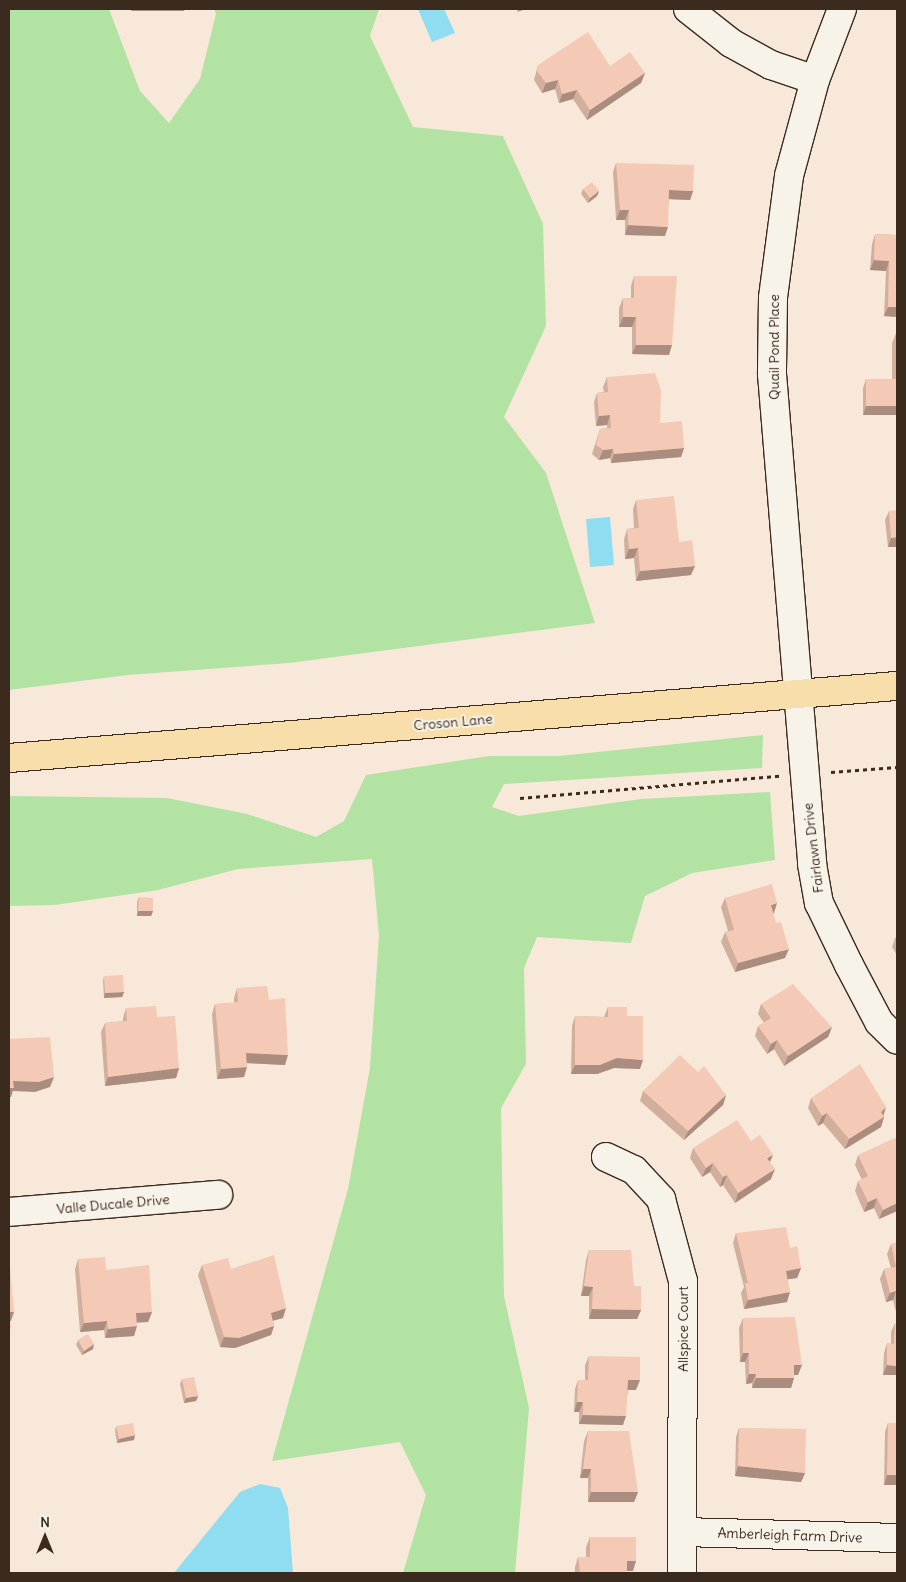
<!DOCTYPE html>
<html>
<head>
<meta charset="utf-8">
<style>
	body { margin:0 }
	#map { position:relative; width:906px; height:1582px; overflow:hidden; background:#f7e8da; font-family:Delius,sans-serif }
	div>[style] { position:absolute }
	.green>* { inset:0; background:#b3e3a2 }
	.water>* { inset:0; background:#90dcf1 }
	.path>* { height:3px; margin-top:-1.5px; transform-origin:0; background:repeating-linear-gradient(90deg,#3b2a1e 0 4px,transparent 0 8px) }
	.roads { filter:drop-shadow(1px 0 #3b2a1e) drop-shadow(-1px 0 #3b2a1e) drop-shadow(0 1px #3b2a1e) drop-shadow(0 -1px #3b2a1e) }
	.minor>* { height:28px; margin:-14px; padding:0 14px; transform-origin:14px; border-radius:14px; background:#f7f3e8 }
	.major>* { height:28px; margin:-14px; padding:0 14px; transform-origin:14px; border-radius:14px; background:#f8deab }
	.wall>* { inset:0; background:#d2ae9d }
	.shaded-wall>* { inset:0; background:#ab8d7f }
	.building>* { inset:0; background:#f4cab6 }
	span { translate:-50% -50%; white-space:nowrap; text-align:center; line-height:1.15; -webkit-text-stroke:4px #f7f3e8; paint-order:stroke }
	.street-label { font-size:14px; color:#3b2a1e }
	.frame { position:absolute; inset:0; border:10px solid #3b2a1e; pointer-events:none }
	.north { position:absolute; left:20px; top:1512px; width:50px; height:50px; -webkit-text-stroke:4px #f7f3e8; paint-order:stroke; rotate:0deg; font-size:14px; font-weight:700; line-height:20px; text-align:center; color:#3b2a1e }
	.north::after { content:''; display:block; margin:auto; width:18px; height:22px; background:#3b2a1e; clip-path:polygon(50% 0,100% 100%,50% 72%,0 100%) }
</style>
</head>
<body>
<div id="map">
	<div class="green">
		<i style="clip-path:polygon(9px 9px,109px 9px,140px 91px,169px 123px,200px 79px,216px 14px,214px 9px,379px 9px,370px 36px,413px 127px,503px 136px,543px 224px,546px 326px,504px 417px,546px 473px,595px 623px,289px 663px,128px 675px,9px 690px)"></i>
		<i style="clip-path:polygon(763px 735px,762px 768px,504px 784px,492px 807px,519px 816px,641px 799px,770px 792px,775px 860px,692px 873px,645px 896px,631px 943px,537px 937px,524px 968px,526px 1064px,501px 1108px,504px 1296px,529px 1408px,515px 1573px,403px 1573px,426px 1495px,400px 1442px,272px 1461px,348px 1189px,370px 1068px,379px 936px,372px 859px,238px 869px,158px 890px,55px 905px,9px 906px,9px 796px,167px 798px,247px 814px,316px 837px,344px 821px,366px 775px,489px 756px,559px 756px)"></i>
	</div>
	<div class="water">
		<i style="clip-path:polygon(418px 9px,444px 9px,455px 33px,432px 42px)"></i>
		<i style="clip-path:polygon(610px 517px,614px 565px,590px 567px,586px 519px)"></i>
		<i style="clip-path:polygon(260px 1484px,280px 1488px,288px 1508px,293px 1573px,174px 1573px,240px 1492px)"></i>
	</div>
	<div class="path">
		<i style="left:831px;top:772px;width:66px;rotate:-4.3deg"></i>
		<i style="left:520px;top:798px;width:260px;rotate:-4.9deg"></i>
	</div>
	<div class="roads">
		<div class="minor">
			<i style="left:688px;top:9px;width:55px;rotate:38.3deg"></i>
			<i style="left:731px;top:43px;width:46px;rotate:28.8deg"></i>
			<i style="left:771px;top:65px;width:46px;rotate:18.8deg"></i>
			<i style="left:842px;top:9px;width:76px;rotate:110.8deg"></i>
			<i style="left:815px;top:80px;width:99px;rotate:105.2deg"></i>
			<i style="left:789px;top:176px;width:123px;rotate:97.5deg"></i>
			<i style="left:773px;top:298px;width:76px;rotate:90.8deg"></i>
			<i style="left:772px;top:374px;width:492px;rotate:85.3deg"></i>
			<i style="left:812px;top:864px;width:40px;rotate:80deg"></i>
			<i style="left:819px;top:903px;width:69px;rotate:64.2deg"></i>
			<i style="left:849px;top:965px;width:64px;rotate:62.2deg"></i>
			<i style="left:879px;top:1022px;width:25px;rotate:45deg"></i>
			<i style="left:606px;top:1157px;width:31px;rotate:25deg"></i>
			<i style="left:634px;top:1170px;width:40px;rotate:47deg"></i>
			<i style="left:661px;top:1199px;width:85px;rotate:75deg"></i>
			<i style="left:683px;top:1281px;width:292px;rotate:90.2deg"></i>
			<i style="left:9px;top:1212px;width:210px;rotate:-4.7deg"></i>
			<i style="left:683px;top:1532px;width:214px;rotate:1.6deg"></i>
		</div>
		<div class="major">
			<i style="left:9px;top:758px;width:891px;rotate:-4.64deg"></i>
		</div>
	</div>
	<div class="wall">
		<i style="clip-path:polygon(538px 65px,610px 66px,645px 73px,641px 83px,587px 120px,573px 99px,559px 103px,555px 89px,542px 93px,534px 80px)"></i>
		<i style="clip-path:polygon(616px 163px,693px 191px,690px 200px,669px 199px,665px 236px,625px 235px,625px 220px,616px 220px,613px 172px)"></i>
		<i style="clip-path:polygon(583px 189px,599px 191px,597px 196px,588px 203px,581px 194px)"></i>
		<i style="clip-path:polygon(875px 234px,897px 235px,897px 317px,884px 316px,886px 271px,870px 270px,872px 244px)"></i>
		<i style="clip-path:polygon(634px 276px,669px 355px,632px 354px,632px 327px,619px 327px,619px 308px,623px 298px,631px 298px,631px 286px)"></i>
		<i style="clip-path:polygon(896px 333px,897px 415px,863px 415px,863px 388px,866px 379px,892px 379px,892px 343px)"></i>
		<i style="clip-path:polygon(607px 377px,660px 423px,684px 448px,681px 457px,611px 463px,610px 458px,599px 460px,592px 454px,600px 429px,607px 428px,607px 425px,596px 426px,594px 402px,597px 393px,604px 392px,603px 387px)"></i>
		<i style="clip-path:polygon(636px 500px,679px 542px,691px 575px,636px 581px,634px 558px,625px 559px,624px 539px,627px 529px,634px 528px,633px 509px)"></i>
		<i style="clip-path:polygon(889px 511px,897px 547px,888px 547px,885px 520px)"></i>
		<i style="clip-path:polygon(139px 897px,153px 911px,151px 916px,137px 916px,137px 902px)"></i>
		<i style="clip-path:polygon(725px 898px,774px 913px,773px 913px,785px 958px,735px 972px,721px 942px,725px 932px,728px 931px,721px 907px)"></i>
		<i style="clip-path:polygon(897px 937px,897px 955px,892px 947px,895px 938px)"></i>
		<i style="clip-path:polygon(104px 976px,124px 992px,122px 997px,104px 998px,103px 981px)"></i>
		<i style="clip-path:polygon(237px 988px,269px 1000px,285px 1065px,247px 1063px,244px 1077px,217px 1079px,212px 1014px,215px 1004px,234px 1003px,234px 998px)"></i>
		<i style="clip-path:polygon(761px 1004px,832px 1027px,828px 1037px,784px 1066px,774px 1049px,767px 1054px,755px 1036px,758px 1026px,764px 1023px,758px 1014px)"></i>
		<i style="clip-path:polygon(608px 1007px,627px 1016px,640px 1069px,614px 1068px,597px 1074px,571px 1074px,572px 1026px,575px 1016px,604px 1017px)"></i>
		<i style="clip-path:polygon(126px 1008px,157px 1017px,179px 1068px,176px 1078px,105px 1086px,101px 1032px,105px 1023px,123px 1021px,123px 1018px)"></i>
		<i style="clip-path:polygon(698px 1072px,726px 1095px,723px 1105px,684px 1140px,640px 1101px,643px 1091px)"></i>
		<i style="clip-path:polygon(811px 1098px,883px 1115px,884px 1117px,881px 1127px,845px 1149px,823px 1123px,818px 1126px,808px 1108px)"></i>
		<i style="clip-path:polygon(751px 1141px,770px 1162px,771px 1179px,735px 1203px,723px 1185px,720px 1187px,710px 1172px,702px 1177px,690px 1158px,693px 1148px)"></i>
		<i style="clip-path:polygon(858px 1155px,897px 1211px,879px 1219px,874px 1208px,864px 1212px,855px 1191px,858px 1181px,862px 1180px,855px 1165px)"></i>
		<i style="clip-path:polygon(736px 1233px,790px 1248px,801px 1268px,797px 1278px,788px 1279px,787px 1302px,744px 1309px,741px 1293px,744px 1287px,733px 1243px)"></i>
		<i style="clip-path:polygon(897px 1243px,897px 1312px,896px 1312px,893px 1300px,886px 1302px,880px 1279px,884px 1269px,891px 1268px,887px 1254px,891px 1244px)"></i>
		<i style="clip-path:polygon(589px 1250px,641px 1310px,637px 1319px,589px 1319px,589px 1296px,581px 1296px,586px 1260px)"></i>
		<i style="clip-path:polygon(78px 1259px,106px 1270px,152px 1312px,148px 1322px,137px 1322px,134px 1336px,105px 1338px,104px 1330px,80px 1332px,75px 1269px)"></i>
		<i style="clip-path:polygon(202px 1265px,231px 1269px,283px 1318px,273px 1321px,274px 1326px,271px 1335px,235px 1348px,220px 1347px,198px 1275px)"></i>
		<i style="clip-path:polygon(743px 1318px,798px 1375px,794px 1375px,794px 1378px,791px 1388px,752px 1388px,752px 1383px,746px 1384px,745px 1362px,740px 1362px,739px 1328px)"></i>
		<i style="clip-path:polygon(895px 1323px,897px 1323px,897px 1375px,883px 1375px,884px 1353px,887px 1343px,891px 1344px,891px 1332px)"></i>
		<i style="clip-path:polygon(78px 1340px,93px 1349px,82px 1355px,76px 1345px)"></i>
		<i style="clip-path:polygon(589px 1356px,636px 1390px,628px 1390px,623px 1425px,579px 1424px,579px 1412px,574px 1412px,575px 1389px,578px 1380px,585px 1380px,585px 1365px)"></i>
		<i style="clip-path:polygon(182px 1379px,198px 1396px,196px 1401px,184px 1403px,180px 1384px)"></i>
		<i style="clip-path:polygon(888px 1423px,897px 1485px,884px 1485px,885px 1432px)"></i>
		<i style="clip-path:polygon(116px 1426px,134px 1440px,117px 1443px,115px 1431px)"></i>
		<i style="clip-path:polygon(739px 1428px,805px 1473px,801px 1482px,735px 1476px,736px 1437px)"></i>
		<i style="clip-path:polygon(588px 1431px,638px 1492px,634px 1502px,588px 1502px,588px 1478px,580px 1478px,584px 1441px)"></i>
		<i style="clip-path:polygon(590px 1537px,633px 1571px,627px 1571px,627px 1573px,575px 1573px,575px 1567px,578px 1557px,586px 1557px,586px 1547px)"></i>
	</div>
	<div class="shaded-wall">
		<i style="clip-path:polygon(132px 9px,185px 9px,184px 11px,131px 11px)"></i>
		<i style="clip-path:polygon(519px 9px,526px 9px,517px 12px)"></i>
		<i style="clip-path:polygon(645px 73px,641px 83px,587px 120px,590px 110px)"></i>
		<i style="clip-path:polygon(558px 80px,555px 89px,542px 93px,546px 83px)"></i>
		<i style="clip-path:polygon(577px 90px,573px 99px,559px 103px,562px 94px)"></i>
		<i style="clip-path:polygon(669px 190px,693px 191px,690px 200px,666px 199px)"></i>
		<i style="clip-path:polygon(599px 191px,597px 196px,588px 203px,590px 198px)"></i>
		<i style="clip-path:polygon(620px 210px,629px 210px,625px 220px,616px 220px)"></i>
		<i style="clip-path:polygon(628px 225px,668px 227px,665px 236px,625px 235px)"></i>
		<i style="clip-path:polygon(874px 260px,889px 261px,886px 271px,870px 270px)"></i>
		<i style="clip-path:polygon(888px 307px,897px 307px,897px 317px,884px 316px)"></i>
		<i style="clip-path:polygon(623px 317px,636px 317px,632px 327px,619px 327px)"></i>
		<i style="clip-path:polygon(636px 345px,672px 345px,669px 355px,632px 354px)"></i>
		<i style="clip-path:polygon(866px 406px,897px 406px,897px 415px,863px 415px)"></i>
		<i style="clip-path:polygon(610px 415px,607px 425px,596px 426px,599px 416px)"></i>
		<i style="clip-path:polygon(684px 448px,681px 457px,611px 463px,614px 454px)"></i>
		<i style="clip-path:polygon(613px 449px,610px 458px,599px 460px,603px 450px)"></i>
		<i style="clip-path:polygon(897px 537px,897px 547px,888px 547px,891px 538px)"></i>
		<i style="clip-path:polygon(638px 548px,634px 558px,625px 559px,629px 549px)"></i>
		<i style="clip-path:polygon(695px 566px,691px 575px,636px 581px,640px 571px)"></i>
		<i style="clip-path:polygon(777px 903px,774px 913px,767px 915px,771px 905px)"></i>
		<i style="clip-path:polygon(138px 911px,153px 911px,151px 916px,137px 916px)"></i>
		<i style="clip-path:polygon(789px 949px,785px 958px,735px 972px,738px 963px)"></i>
		<i style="clip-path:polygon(124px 992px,122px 997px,104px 998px,105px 993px)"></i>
		<i style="clip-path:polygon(832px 1027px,828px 1037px,784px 1066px,788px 1056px)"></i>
		<i style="clip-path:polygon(777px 1040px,774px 1049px,767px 1054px,771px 1044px)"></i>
		<i style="clip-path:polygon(246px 1053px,288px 1055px,285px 1065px,243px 1063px)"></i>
		<i style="clip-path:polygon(617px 1058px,643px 1060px,640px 1069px,614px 1068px,597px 1074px,571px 1074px,575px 1065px)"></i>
		<i style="clip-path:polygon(247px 1067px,244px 1077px,217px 1079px,221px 1069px)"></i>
		<i style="clip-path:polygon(179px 1068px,176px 1078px,105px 1086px,108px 1077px)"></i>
		<i style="clip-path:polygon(54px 1077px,50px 1087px,35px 1092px,13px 1091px,11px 1097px,9px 1097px,9px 1088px,13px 1081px)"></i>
		<i style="clip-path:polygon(726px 1095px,723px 1105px,684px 1140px,688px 1131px)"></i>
		<i style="clip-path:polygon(886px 1107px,883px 1117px,884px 1117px,881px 1127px,845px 1149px,849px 1139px)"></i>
		<i style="clip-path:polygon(827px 1113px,823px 1123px,818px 1126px,822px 1116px)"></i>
		<i style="clip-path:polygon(773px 1155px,769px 1164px,767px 1158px)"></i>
		<i style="clip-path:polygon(713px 1163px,710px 1172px,702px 1177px,706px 1168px)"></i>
		<i style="clip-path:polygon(775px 1169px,771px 1179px,735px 1203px,738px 1193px)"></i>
		<i style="clip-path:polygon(727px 1175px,723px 1185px,720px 1187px,723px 1177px)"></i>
		<i style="clip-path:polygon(877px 1198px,874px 1208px,864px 1212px,868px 1202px)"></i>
		<i style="clip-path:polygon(897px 1203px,897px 1211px,879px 1219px,883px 1210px)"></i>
		<i style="clip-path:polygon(801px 1268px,797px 1278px,783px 1280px,786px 1271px)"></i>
		<i style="clip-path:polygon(584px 1286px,593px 1287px,589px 1296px,581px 1296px)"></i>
		<i style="clip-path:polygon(896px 1291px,893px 1300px,886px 1302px,890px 1293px)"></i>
		<i style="clip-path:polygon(790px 1292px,787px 1302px,744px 1309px,748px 1300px)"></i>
		<i style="clip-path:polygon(286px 1308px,283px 1318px,267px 1322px,271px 1313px)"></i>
		<i style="clip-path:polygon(592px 1309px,641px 1310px,637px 1319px,589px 1319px)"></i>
		<i style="clip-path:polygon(9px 1312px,14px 1312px,11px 1321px,9px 1321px)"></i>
		<i style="clip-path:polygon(152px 1312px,148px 1322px,132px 1323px,136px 1313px)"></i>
		<i style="clip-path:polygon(107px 1321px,104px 1330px,80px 1332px,84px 1323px)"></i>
		<i style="clip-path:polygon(137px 1326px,134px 1336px,105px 1338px,108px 1329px)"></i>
		<i style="clip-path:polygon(274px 1326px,271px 1335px,235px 1348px,220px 1347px,224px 1337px)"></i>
		<i style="clip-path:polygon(94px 1344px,93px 1349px,82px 1355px,84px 1351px)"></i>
		<i style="clip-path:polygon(743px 1353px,749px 1353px,745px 1362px,740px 1362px)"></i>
		<i style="clip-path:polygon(794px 1365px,802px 1365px,798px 1375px,791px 1375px)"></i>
		<i style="clip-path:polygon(887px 1365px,897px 1366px,897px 1375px,883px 1375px)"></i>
		<i style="clip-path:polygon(749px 1374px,756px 1374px,752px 1383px,746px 1384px)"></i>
		<i style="clip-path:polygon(756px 1378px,794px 1378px,791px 1388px,752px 1388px)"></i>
		<i style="clip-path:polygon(628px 1380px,640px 1380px,636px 1390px,625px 1390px)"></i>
		<i style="clip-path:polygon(198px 1396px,196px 1401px,184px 1403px,186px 1398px)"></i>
		<i style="clip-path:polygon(577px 1402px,583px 1402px,579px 1412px,574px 1412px)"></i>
		<i style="clip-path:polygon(583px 1415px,626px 1416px,623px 1425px,579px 1424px)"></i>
		<i style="clip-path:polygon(135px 1435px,134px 1440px,117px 1443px,119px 1439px)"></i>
		<i style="clip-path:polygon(738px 1466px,805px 1473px,801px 1482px,735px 1476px)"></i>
		<i style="clip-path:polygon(583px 1469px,591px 1469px,588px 1478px,580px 1478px)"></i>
		<i style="clip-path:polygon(887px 1475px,897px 1475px,897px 1485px,884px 1485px)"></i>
		<i style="clip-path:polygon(591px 1492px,638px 1492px,634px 1502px,588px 1502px)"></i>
		<i style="clip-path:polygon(627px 1561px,636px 1561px,633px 1571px,624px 1571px)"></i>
	</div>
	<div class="building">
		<i style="clip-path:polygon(588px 32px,610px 66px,630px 52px,645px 73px,590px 110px,577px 90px,562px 94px,558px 80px,546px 83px,537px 71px,538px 65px)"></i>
		<i style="clip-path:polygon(616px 163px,694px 165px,693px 191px,669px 190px,668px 227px,628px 225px,629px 210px,620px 210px)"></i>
		<i style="clip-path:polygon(592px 182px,599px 191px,590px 198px,583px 189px)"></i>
		<i style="clip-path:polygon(875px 234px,897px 235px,897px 307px,888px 307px,889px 261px,874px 260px)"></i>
		<i style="clip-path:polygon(634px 276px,677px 276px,672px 345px,636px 345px,636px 317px,623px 317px,623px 298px,634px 298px)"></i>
		<i style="clip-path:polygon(896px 333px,897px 333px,897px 406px,866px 406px,866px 379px,896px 379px)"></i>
		<i style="clip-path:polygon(655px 373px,661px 390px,660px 423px,682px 421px,684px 448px,614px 454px,613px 449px,603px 450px,596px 445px,600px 429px,611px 428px,610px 415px,599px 416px,597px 393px,608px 392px,607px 377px)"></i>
		<i style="clip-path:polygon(674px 496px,679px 542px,692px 540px,695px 566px,640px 571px,638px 548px,629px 549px,627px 529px,639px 528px,636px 500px)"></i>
		<i style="clip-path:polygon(897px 510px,897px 537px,891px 538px,889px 511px)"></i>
		<i style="clip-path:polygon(772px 884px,777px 903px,771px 905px,776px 923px,781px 922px,789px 949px,738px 963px,725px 932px,734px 930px,725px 898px)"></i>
		<i style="clip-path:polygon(139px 897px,153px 898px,153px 911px,138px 911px)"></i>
		<i style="clip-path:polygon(123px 975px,124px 992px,105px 993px,104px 976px)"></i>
		<i style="clip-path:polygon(793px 984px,832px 1027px,788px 1056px,777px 1040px,771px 1044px,758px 1026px,771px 1018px,761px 1004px)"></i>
		<i style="clip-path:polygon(267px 986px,269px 1000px,285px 998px,288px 1055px,246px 1053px,247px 1067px,221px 1069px,215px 1004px,238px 1002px,237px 988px)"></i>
		<i style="clip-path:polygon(156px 1006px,157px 1017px,175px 1016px,179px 1068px,108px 1077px,105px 1023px,127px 1021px,126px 1008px)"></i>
		<i style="clip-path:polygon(608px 1007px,627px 1007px,627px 1016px,643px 1016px,643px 1060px,617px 1058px,600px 1065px,575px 1065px,575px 1016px,608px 1017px)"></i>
		<i style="clip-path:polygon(50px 1037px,54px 1077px,39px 1082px,13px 1081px,14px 1088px,9px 1088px,9px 1039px)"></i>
		<i style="clip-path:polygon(680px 1055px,698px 1072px,704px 1066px,726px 1095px,688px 1131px,643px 1091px)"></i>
		<i style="clip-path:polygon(860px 1064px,886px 1107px,881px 1112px,884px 1117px,849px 1139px,827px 1113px,822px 1116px,811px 1098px)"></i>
		<i style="clip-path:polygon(737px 1120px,751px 1141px,760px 1135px,773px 1155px,767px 1158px,775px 1169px,738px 1193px,727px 1175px,723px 1177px,713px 1163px,706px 1168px,693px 1148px)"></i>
		<i style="clip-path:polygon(897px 1137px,897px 1203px,883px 1210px,877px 1198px,868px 1202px,858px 1181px,868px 1176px,858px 1155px)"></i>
		<i style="clip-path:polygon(786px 1227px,790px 1248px,797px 1246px,801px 1268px,786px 1271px,790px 1292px,748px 1300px,745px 1283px,748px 1283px,736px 1233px)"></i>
		<i style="clip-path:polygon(897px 1243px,897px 1294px,896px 1291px,890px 1293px,884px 1269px,896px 1267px,891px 1244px)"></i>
		<i style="clip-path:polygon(589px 1250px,631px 1250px,634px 1286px,641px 1286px,641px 1310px,592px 1309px,593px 1287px,584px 1286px)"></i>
		<i style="clip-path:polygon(274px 1255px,286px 1308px,271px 1313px,274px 1326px,239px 1338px,224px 1337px,202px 1265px,228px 1258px,231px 1269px)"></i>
		<i style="clip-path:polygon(105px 1257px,106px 1270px,149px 1265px,152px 1312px,136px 1313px,137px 1326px,108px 1329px,107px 1321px,84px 1323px,78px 1259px)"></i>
		<i style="clip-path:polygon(9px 1266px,10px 1266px,14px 1312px,9px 1312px,11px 1328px,9px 1329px)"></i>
		<i style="clip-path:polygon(795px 1317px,802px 1365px,794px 1365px,794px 1378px,756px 1378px,756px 1374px,749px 1374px,749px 1353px,743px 1353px,743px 1318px)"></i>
		<i style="clip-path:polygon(895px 1323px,897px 1323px,897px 1366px,887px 1365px,887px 1343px,894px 1344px)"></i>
		<i style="clip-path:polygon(88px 1334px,94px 1344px,84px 1351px,78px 1340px)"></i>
		<i style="clip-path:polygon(589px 1356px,640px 1357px,640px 1380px,628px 1380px,626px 1416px,583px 1415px,583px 1402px,577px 1402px,578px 1380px,588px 1380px)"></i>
		<i style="clip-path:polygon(194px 1377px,198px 1396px,186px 1398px,182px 1379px)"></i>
		<i style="clip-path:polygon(133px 1423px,135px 1435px,119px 1439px,116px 1426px)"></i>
		<i style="clip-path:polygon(888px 1423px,897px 1423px,897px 1475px,887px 1475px)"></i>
		<i style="clip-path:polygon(739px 1428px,806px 1429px,805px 1473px,738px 1466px)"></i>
		<i style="clip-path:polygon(588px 1431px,629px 1431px,638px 1492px,591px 1492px,591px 1469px,583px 1469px)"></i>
		<i style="clip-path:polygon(590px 1537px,636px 1537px,636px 1561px,627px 1561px,627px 1573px,580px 1573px,578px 1557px,590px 1557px)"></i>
	</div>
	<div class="street-label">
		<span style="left:774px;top:347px;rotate:-90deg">Quail Pond Place</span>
		<span style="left:453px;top:722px;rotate:-5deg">Croson Lane</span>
		<span style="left:813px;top:848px;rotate:-97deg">Fairlawn Drive</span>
		<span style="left:113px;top:1204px;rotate:-5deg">Valle Ducale Drive</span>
		<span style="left:683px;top:1329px;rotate:-90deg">Allspice Court</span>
		<span style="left:790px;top:1535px;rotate:2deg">Amberleigh Farm Drive</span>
	</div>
	<div class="frame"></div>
	<div class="north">N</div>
</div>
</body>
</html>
